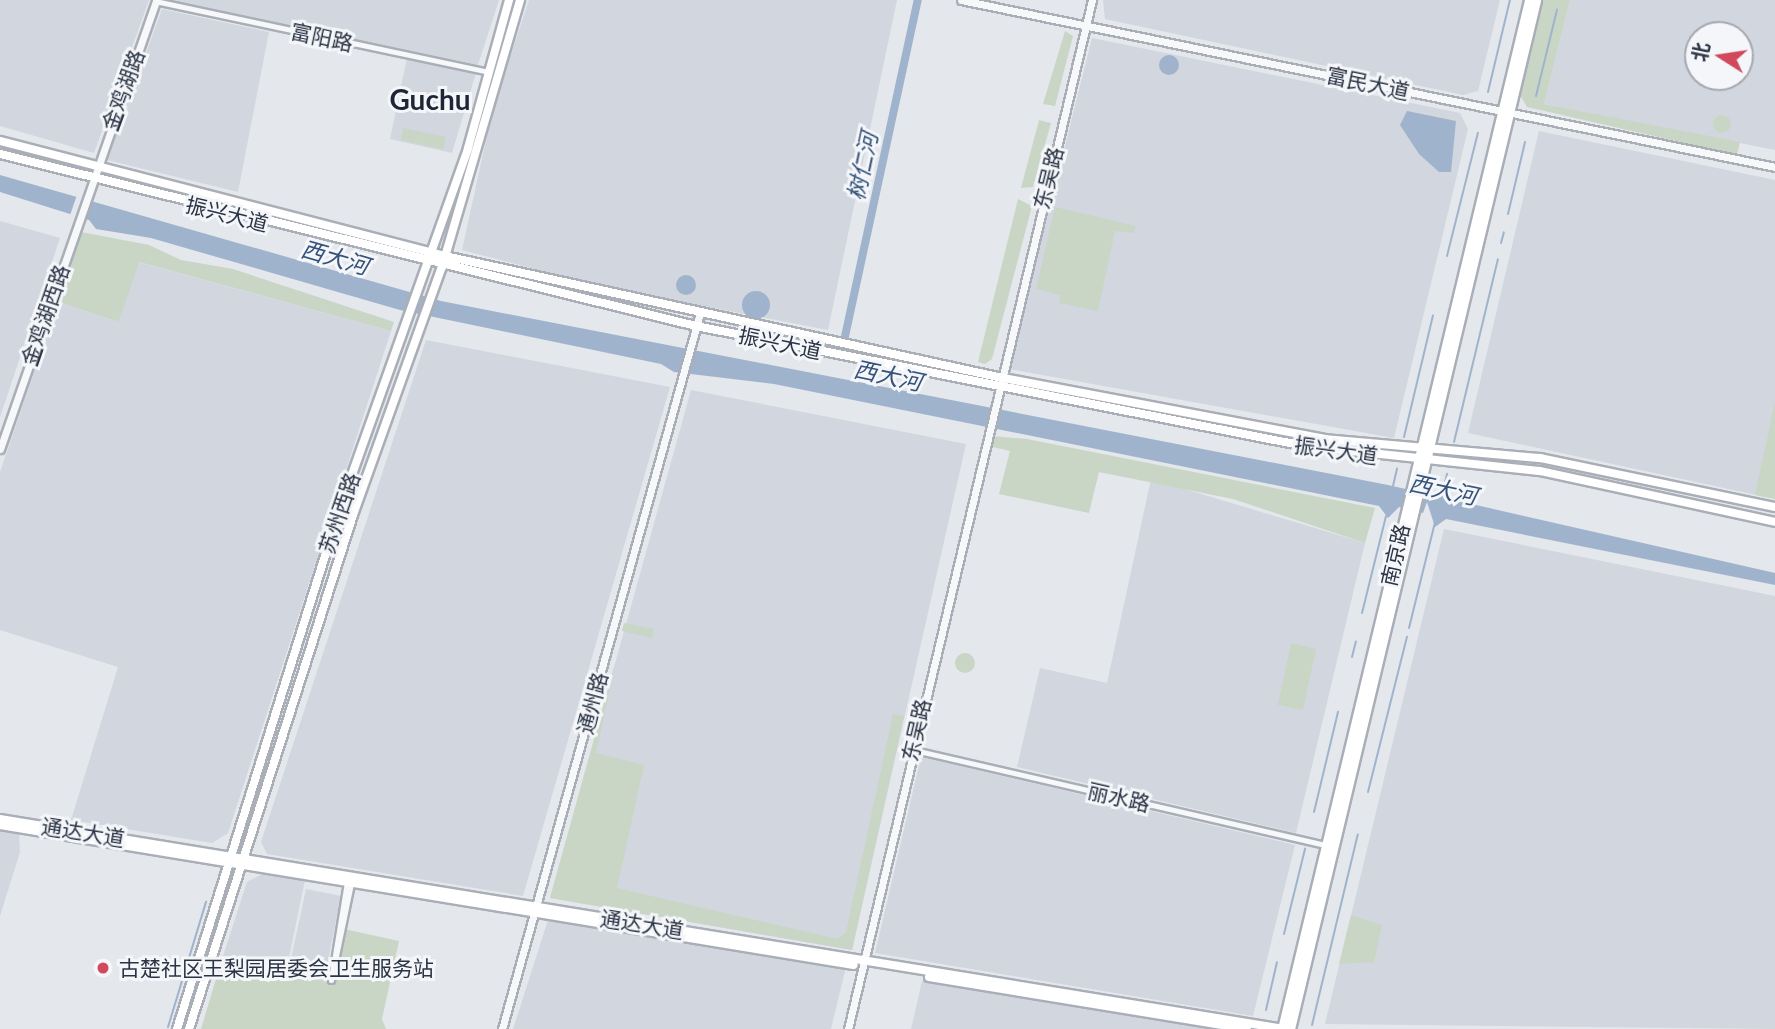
<!DOCTYPE html>
<html>
<head>
<meta charset="utf-8">
<style>
	body { margin:0 }
	#map { position:relative; width:1775px; height:1029px; overflow:hidden; background:#e4e7ec; font-family:Lato,"Noto Sans SC",sans-serif }
	div>[style] { position:absolute }
	.built>* { inset:0; background:#d2d6de }
	.green>* { inset:0; background:#c9d6c5 }
	.round { border-radius:50% }
	.water>* { inset:0; background:#9fb4cc }
	.pier>* { inset:0; background:#e4e7ec }
	.stream>* { height:2px; margin:-1px; padding:0 1px; transform-origin:1px; border-radius:1px; background:#9fb4cc }
	.river>* { height:8px; margin:-4px; padding:0 4px; transform-origin:4px; border-radius:4px; background:#9fb4cc }
	.roads { filter:drop-shadow(2px 0 #a9aeb7) drop-shadow(-2px 0 #a9aeb7) drop-shadow(0 2px #a9aeb7) drop-shadow(0 -2px #a9aeb7) }
	.minor>* { height:5px; margin:-2.5px; padding:0 2.5px; transform-origin:2.5px; border-radius:2.5px; background:#f7f8fa }
	.tertiary>* { height:7px; margin:-3.5px; padding:0 3.5px; transform-origin:3.5px; border-radius:3.5px; background:#f7f8fa }
	.secondary>* { height:8px; margin:-4px; padding:0 4px; transform-origin:4px; border-radius:4px; background:#fff }
	.primary>* { height:9px; margin:-4.5px; padding:0 4.5px; transform-origin:4.5px; border-radius:4.5px; background:#fff }
	.dots>* { width:19px; height:19px; translate:-50% -50%; box-sizing:border-box; border:4px solid #f4f6f9; border-radius:50% }
	span { translate:-50% -50%; white-space:nowrap; text-align:center; line-height:1.15; -webkit-text-stroke:6px #f4f6f9; paint-order:stroke }
	.street-label { font-size:21px; color:#2b3445 }
	.poi-label { font-size:21px; color:#2b3445 }
	.left { translate:0 -50%; text-align:left }
	.water-label { font-size:23px; color:#34527a; font-style:italic }
	.district-label { font-size:28px; color:#1d2536; font-weight:700 }
	.north { position:absolute; left:1684px; top:21px; width:70px; height:70px; box-sizing:border-box; background:#f4f6f9; border:2px solid #a4a8b1; border-radius:50%; rotate:282deg; font-size:19px; font-weight:700; line-height:28px; text-align:center; color:#2b3445 }
	.north::after { content:''; display:block; margin:auto; width:24px; height:32px; background:#d1495b; clip-path:polygon(50% 0,100% 100%,50% 72%,0 100%) }
</style>
</head>
<body>
<div id="map">
	<div class="built">
		<i style="clip-path:polygon(0 0,149px 0,94px 153px,0 126px)"></i>
		<i style="clip-path:polygon(166px 0,499px 0,478px 65px)"></i>
		<i style="clip-path:polygon(529px 0,897px 0,828px 330px,600px 286px,462px 250px,493px 108px)"></i>
		<i style="clip-path:polygon(1103px 0,1500px 0,1478px 91px,1463px 95px,1105px 19px)"></i>
		<i style="clip-path:polygon(evenodd,1570px 0,1775px 0,1775px 150px,1544px 104px,1570px 0,1698px 35px,1740px 35px,1740px 77px,1698px 77px,1698px 35px)"></i>
		<i style="clip-path:polygon(162px 9px,269px 32px,238px 192px,107px 160px)"></i>
		<i style="clip-path:polygon(1092px 38px,1460px 113px,1468px 129px,1394px 438px,1009px 369px)"></i>
		<i style="clip-path:polygon(407px 58px,476px 73px,452px 153px,390px 139px)"></i>
		<i style="clip-path:polygon(1539px 131px,1775px 180px,1775px 499px,1468px 433px)"></i>
		<i style="clip-path:polygon(0 221px,60px 238px,0 417px)"></i>
		<i style="clip-path:polygon(138px 262px,391px 331px,228px 833px,212px 843px,71px 820px,118px 667px,0 630px,0 472px,58px 302px,119px 322px)"></i>
		<i style="clip-path:polygon(426px 340px,670px 387px,523px 896px,267px 854px,261px 842px)"></i>
		<i style="clip-path:polygon(691px 390px,966px 444px,852px 950px,550px 898px)"></i>
		<i style="clip-path:polygon(1151px 479px,1365px 543px,1296px 833px,1017px 767px,1040px 668px,1107px 683px)"></i>
		<i style="clip-path:polygon(1444px 529px,1775px 596px,1775px 1029px,1325px 1024px)"></i>
		<i style="clip-path:polygon(921px 757px,1295px 845px,1253px 1016px,875px 953px)"></i>
		<i style="clip-path:polygon(0 830px,19px 834px,20px 852px,0 916px)"></i>
		<i style="clip-path:polygon(264px 873px,305px 880px,286px 972px,222px 959px,247px 882px)"></i>
		<i style="clip-path:polygon(306px 889px,341px 896px,324px 980px,288px 973px)"></i>
		<i style="clip-path:polygon(548px 920px,846px 967px,831px 1029px,513px 1029px)"></i>
		<i style="clip-path:polygon(922px 981px,1021px 996px,1212px 1029px,911px 1029px)"></i>
	</div>
	<div class="green">
		<i style="clip-path:polygon(1543px 0,1570px 0,1544px 104px,1740px 142px,1737px 155px,1527px 107px,1520px 95px)"></i>
		<i style="clip-path:polygon(1065px 31px,1073px 36px,1055px 106px,1043px 104px)"></i>
		<i class="round" style="left:1713px;top:115px;width:18px;height:18px"></i>
		<i style="clip-path:polygon(1039px 120px,1051px 123px,1033px 187px,1021px 188px)"></i>
		<i style="clip-path:polygon(403px 128px,446px 137px,443px 149px,401px 140px)"></i>
		<i style="clip-path:polygon(1018px 199px,1032px 206px,992px 359px,985px 364px,978px 362px)"></i>
		<i style="clip-path:polygon(1055px 207px,1136px 226px,1133px 233px,1115px 231px,1098px 311px,1059px 303px,1060px 295px,1036px 289px)"></i>
		<i style="clip-path:polygon(81px 232px,149px 245px,181px 260px,233px 269px,394px 322px,391px 331px,139px 262px,119px 322px,58px 302px)"></i>
		<i style="clip-path:polygon(1775px 402px,1775px 499px,1755px 495px)"></i>
		<i style="clip-path:polygon(991px 436px,1027px 439px,1375px 508px,1365px 543px,1233px 499px,1099px 472px,1089px 513px,999px 494px,1010px 451px,989px 446px)"></i>
		<i style="clip-path:polygon(624px 623px,654px 629px,652px 638px,622px 631px)"></i>
		<i style="clip-path:polygon(1291px 643px,1316px 649px,1303px 710px,1278px 705px)"></i>
		<i class="round" style="left:955px;top:653px;width:20px;height:20px"></i>
		<i style="clip-path:polygon(616px 660px,596px 753px,644px 765px,617px 888px,838px 939px,846px 932px,893px 714px,904px 716px,852px 950px,550px 898px)"></i>
		<i style="clip-path:polygon(1351px 915px,1382px 925px,1374px 962px,1339px 964px)"></i>
		<i style="clip-path:polygon(344px 929px,399px 941px,382px 1019px,386px 1029px,201px 1029px,222px 959px,333px 982px)"></i>
	</div>
	<div class="water">
		<i class="round" style="left:1159px;top:55px;width:20px;height:20px"></i>
		<i style="clip-path:polygon(1407px 111px,1456px 121px,1451px 172px,1439px 172px,1419px 154px,1400px 125px)"></i>
		<i style="clip-path:polygon(0 175px,441px 301px,1388px 485px,1775px 573px,1775px 585px,1446px 519px,1435px 527px,1427px 502px,1423px 513px,1399px 507px,1388px 518px,1379px 506px,774px 384px,674px 372px,661px 364px,400px 310px,151px 238px,96px 229px,89px 220px,0 192px)"></i>
		<i class="round" style="left:676px;top:275px;width:20px;height:20px"></i>
		<i class="round" style="left:742px;top:291px;width:28px;height:28px"></i>
	</div>
	<div class="pier">
		<i style="clip-path:polygon(77px 195px,93px 200px,85px 223px,69px 218px)"></i>
	</div>
	<div class="stream">
		<i style="left:1488px;top:92px;width:95px;rotate:-76.6deg"></i>
		<i style="left:1536px;top:96px;width:89px;rotate:-76.3deg"></i>
		<i style="left:1508px;top:214px;width:74px;rotate:-76.7deg"></i>
		<i style="left:1501px;top:243px;width:11px;rotate:-75deg"></i>
		<i style="left:1447px;top:256px;width:127px;rotate:-75.9deg"></i>
		<i style="left:1404px;top:437px;width:125px;rotate:-76.6deg"></i>
		<i style="left:1454px;top:442px;width:188px;rotate:-76.5deg"></i>
		<i style="left:1393px;top:486px;width:18px;rotate:-77deg"></i>
		<i style="left:1441px;top:500px;width:27px;rotate:-77deg"></i>
		<i style="left:1362px;top:613px;width:100px;rotate:-76.1deg"></i>
		<i style="left:1409px;top:628px;width:109px;rotate:-76.2deg"></i>
		<i style="left:1352px;top:657px;width:16px;rotate:-76deg"></i>
		<i style="left:1368px;top:792px;width:160px;rotate:-75.9deg"></i>
		<i style="left:1314px;top:812px;width:103px;rotate:-76.5deg"></i>
		<i style="left:1284px;top:934px;width:88px;rotate:-76.1deg"></i>
		<i style="left:1266px;top:1010px;width:49px;rotate:-77.1deg"></i>
		<i style="left:1312px;top:1025px;width:196px;rotate:-76.5deg"></i>
		<i style="left:168px;top:1027px;width:131px;rotate:-73.1deg"></i>
	</div>
	<div class="river">
		<i style="left:844px;top:341px;width:349px;rotate:-77.8deg"></i>
	</div>
	<div class="roads">
		<div class="minor">
			<i style="left:155px;top:1px;width:341px;rotate:12deg"></i>
			<i style="left:914px;top:750px;width:424px;rotate:13deg"></i>
			<i style="left:347px;top:882px;width:99px;rotate:99.3deg"></i>
			<i style="left:331px;top:980px;width:103px;rotate:-78.3deg"></i>
		</div>
		<div class="tertiary">
			<i style="left:961px;top:0;width:831px;rotate:11.59deg"></i>
			<i style="left:0;top:449px;width:475px;rotate:-70.8deg"></i>
			<i style="left:502px;top:1029px;width:743px;rotate:-74.54deg"></i>
			<i style="left:848px;top:1029px;width:1058px;rotate:-76.66deg"></i>
		</div>
		<div class="secondary">
			<i style="left:0;top:141px;width:460px;rotate:14.5deg"></i>
			<i style="left:445px;top:256px;width:566px;rotate:12.34deg"></i>
			<i style="left:998px;top:377px;width:333px;rotate:10.7deg"></i>
			<i style="left:1325px;top:439px;width:216px;rotate:5.1deg"></i>
			<i style="left:1540px;top:458px;width:240px;rotate:11.8deg"></i>
			<i style="left:0;top:154px;width:717px;rotate:13.88deg"></i>
			<i style="left:696px;top:326px;width:621px;rotate:11.15deg"></i>
			<i style="left:1305px;top:446px;width:236px;rotate:6.1deg"></i>
			<i style="left:1540px;top:471px;width:240px;rotate:12.2deg"></i>
			<i style="left:0;top:819px;width:1301px;rotate:9.29deg"></i>
			<i style="left:0;top:825px;width:865px;rotate:9.31deg"></i>
			<i style="left:929px;top:977px;width:322px;rotate:9.3deg"></i>
			<i style="left:177px;top:1029px;width:543px;rotate:-72.63deg"></i>
			<i style="left:339px;top:511px;width:385px;rotate:-70.4deg"></i>
			<i style="left:468px;top:148px;width:154px;rotate:-74.5deg"></i>
			<i style="left:189px;top:1029px;width:540px;rotate:-72.3deg"></i>
			<i style="left:353px;top:515px;width:263px;rotate:-70.3deg"></i>
			<i style="left:442px;top:267px;width:278px;rotate:-73.7deg"></i>
		</div>
		<div class="primary">
			<i style="left:1282px;top:1029px;width:1058px;rotate:-76.5deg"></i>
			<i style="left:1290px;top:1029px;width:1058px;rotate:-76.55deg"></i>
		</div>
	</div>
	<div class="dots">
		<i style="left:103px;top:968px;background:#d1495b"></i>
	</div>
	<div class="street-label">
		<span style="left:322px;top:37px;rotate:12deg">富阳路</span>
		<span style="left:1368px;top:83px;rotate:12deg">富民大道</span>
		<span style="left:123px;top:90px;rotate:-70deg">金鸡湖路</span>
		<span style="left:1048px;top:178px;rotate:-76deg">东吴路</span>
		<span style="left:227px;top:214px;rotate:14deg">振兴大道</span>
		<span style="left:45px;top:315px;rotate:-71deg">金鸡湖西路</span>
		<span style="left:780px;top:343px;rotate:12deg">振兴大道</span>
		<span style="left:1336px;top:450px;rotate:8deg">振兴大道</span>
		<span style="left:339px;top:513px;rotate:-71deg">苏州西路</span>
		<span style="left:1395px;top:555px;rotate:-77deg">南京路</span>
		<span style="left:592px;top:703px;rotate:-75deg">通州路</span>
		<span style="left:916px;top:730px;rotate:-77deg">东吴路</span>
		<span style="left:1119px;top:797px;rotate:13deg">丽水路</span>
		<span style="left:83px;top:832px;rotate:9deg">通达大道</span>
		<span style="left:642px;top:924px;rotate:9deg">通达大道</span>
	</div>
	<div class="poi-label">
		<span class="left" style="left:119px;top:968px">古楚社区王梨园居委会卫生服务站</span>
	</div>
	<div class="water-label">
		<span style="left:862px;top:166px;rotate:-78deg">树仁河</span>
		<span style="left:335px;top:257px;rotate:16deg">西大河</span>
		<span style="left:888px;top:375px;rotate:12deg">西大河</span>
		<span style="left:1443px;top:489px;rotate:12deg">西大河</span>
	</div>
	<div class="district-label">
		<span style="left:430px;top:99px">Guchu</span>
	</div>
	<div class="north">北</div>
</div>
</body>
</html>
